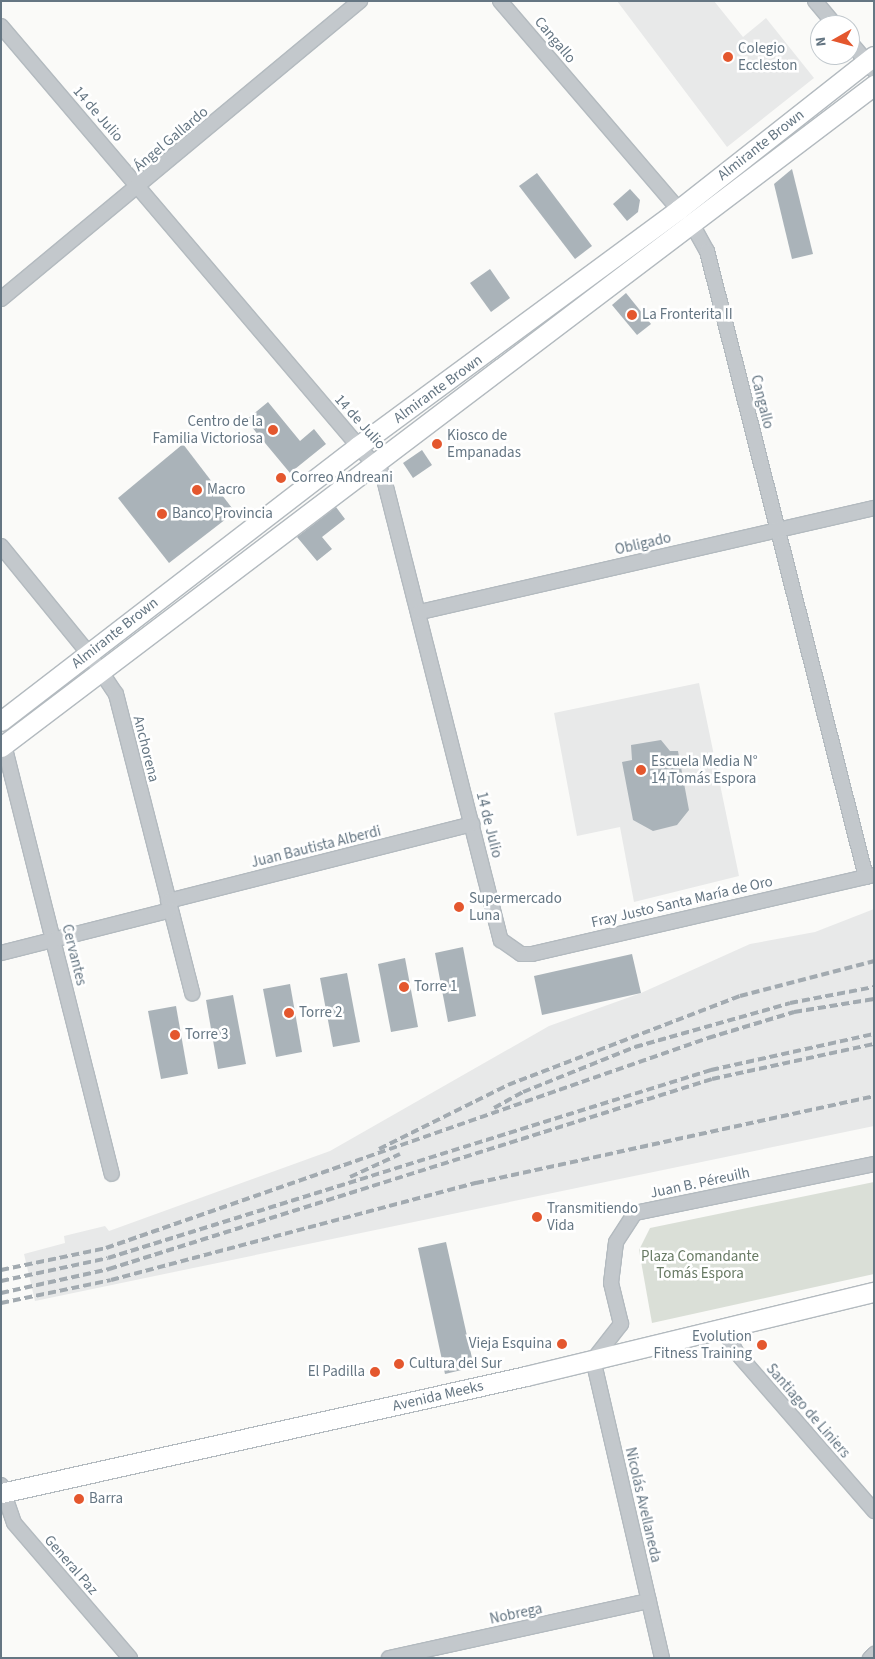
<!DOCTYPE html>
<html>
<head>
<meta charset="utf-8">
<style>
	body { margin:0 }
	#map { position:relative; width:875px; height:1659px; overflow:hidden; background:#fafaf8; font-family:"Source Sans 3",sans-serif }
	div>[style] { position:absolute }
	.built>* { inset:0; background:#e8e9e9 }
	.green>* { inset:0; background:#dadfd7 }
	.building>* { inset:0; background:#aab3b9 }
	.roads { filter:drop-shadow(1px 0 #b3babf) drop-shadow(-1px 0 #b3babf) drop-shadow(0 1px #b3babf) drop-shadow(0 -1px #b3babf) }
	.street>* { height:14px; margin:-7px; padding:0 7px; transform-origin:7px; border-radius:7px; background:#c3c8cc }
	.secondary>* { height:19px; margin:-9.5px; padding:0 9.5px; transform-origin:9.5px; border-radius:9.5px; background:#fff }
	.rail>* { height:4px; margin-top:-2px; transform-origin:0; background:repeating-linear-gradient(90deg,#a2aab0 0 8px,transparent 0 12px) }
	.dots>* { width:14px; height:14px; translate:-50% -50%; box-sizing:border-box; border:2px solid #fff; border-radius:50% }
	span { translate:-50% -50%; white-space:nowrap; text-align:center; line-height:1.15; -webkit-text-stroke:5px #fff; paint-order:stroke }
	.street-label { font-size:15px; color:#657683 }
	.poi-label { font-size:15px; color:#657683 }
	.left { translate:0 -50%; text-align:left }
	.right { translate:-100% -50%; text-align:right }
	.park-label { font-size:15px; color:#687a64 }
	.frame { position:absolute; inset:0; border:2px solid #657683; pointer-events:none }
	.north { position:absolute; left:810px; top:15px; width:50px; height:50px; box-sizing:border-box; background:#fff; border:1px solid #c1c8cd; border-radius:50%; rotate:263deg; font-size:14px; font-weight:700; line-height:20px; text-align:center; color:#657683 }
	.north::after { content:''; display:block; margin:auto; width:18px; height:22px; background:#e4572e; clip-path:polygon(50% 0,100% 100%,50% 72%,0 100%) }
</style>
</head>
<body>
<div id="map">
	<div class="built">
		<i style="clip-path:polygon(617px 1px,714px 1px,743px 37px,766px 18px,814px 78px,727px 147px)"></i>
		<i style="clip-path:polygon(699px 683px,739px 876px,634px 902px,620px 827px,577px 836px,554px 713px)"></i>
		<i style="clip-path:polygon(874px 909px,874px 1126px,35px 1301px,24px 1254px,65px 1243px,64px 1236px,105px 1226px,109px 1231px,330px 1151px,549px 1026px,641px 993px,750px 944px,815px 932px)"></i>
	</div>
	<div class="green">
		<i style="clip-path:polygon(874px 1182px,874px 1274px,652px 1323px,639px 1250px,650px 1228px)"></i>
	</div>
	<div class="building">
		<i style="clip-path:polygon(792px 169px,813px 254px,792px 259px,774px 184px)"></i>
		<i style="clip-path:polygon(537px 173px,592px 246px,575px 259px,519px 186px)"></i>
		<i style="clip-path:polygon(630px 189px,640px 200px,638px 212px,627px 221px,613px 204px)"></i>
		<i style="clip-path:polygon(490px 269px,510px 298px,491px 312px,470px 283px)"></i>
		<i style="clip-path:polygon(626px 293px,651px 324px,637px 335px,612px 305px)"></i>
		<i style="clip-path:polygon(268px 402px,300px 441px,314px 429px,326px 444px,290px 473px,246px 420px)"></i>
		<i style="clip-path:polygon(183px 444px,235px 512px,169px 563px,118px 498px)"></i>
		<i style="clip-path:polygon(422px 450px,432px 465px,413px 478px,403px 463px)"></i>
		<i style="clip-path:polygon(336px 507px,345px 519px,322px 537px,332px 549px,317px 561px,297px 537px)"></i>
		<i style="clip-path:polygon(661px 740px,670px 751px,678px 751px,689px 810px,677px 825px,653px 831px,633px 820px,622px 762px,632px 760px,631px 745px)"></i>
		<i style="clip-path:polygon(463px 947px,476px 1016px,448px 1022px,435px 953px)"></i>
		<i style="clip-path:polygon(632px 954px,641px 993px,542px 1015px,534px 976px)"></i>
		<i style="clip-path:polygon(405px 958px,418px 1027px,391px 1032px,378px 964px)"></i>
		<i style="clip-path:polygon(347px 973px,360px 1042px,333px 1047px,320px 978px)"></i>
		<i style="clip-path:polygon(290px 984px,302px 1052px,276px 1057px,263px 989px)"></i>
		<i style="clip-path:polygon(233px 995px,246px 1064px,218px 1069px,206px 1000px)"></i>
		<i style="clip-path:polygon(176px 1006px,188px 1074px,161px 1079px,148px 1011px)"></i>
		<i style="clip-path:polygon(446px 1242px,474px 1367px,445px 1374px,418px 1248px)"></i>
	</div>
	<div class="roads">
		<div class="street">
			<i style="left:500px;top:1px;width:296px;rotate:49.4deg"></i>
			<i style="left:693px;top:226px;width:29px;rotate:61deg"></i>
			<i style="left:707px;top:251px;width:646px;rotate:75.75deg"></i>
			<i style="left:815px;top:1px;width:31px;rotate:50deg"></i>
			<i style="left:1px;top:26px;width:590px;rotate:49.61deg"></i>
			<i style="left:383px;top:475px;width:480px;rotate:75.8deg"></i>
			<i style="left:501px;top:940px;width:24px;rotate:35deg"></i>
			<i style="left:521px;top:954px;width:11px"></i>
			<i style="left:532px;top:954px;width:351px;rotate:-13deg"></i>
			<i style="left:850px;top:42px;width:38px;rotate:50deg"></i>
			<i style="left:1px;top:299px;width:467px;rotate:-39.7deg"></i>
			<i style="left:1px;top:546px;width:139px;rotate:50.8deg"></i>
			<i style="left:89px;top:654px;width:48px;rotate:56deg"></i>
			<i style="left:116px;top:694px;width:309px;rotate:75.7deg"></i>
			<i style="left:420px;top:612px;width:466px;rotate:-12.9deg"></i>
			<i style="left:4px;top:745px;width:442px;rotate:75.9deg"></i>
			<i style="left:168px;top:901px;width:314px;rotate:-14.2deg"></i>
			<i style="left:1px;top:953px;width:175px;rotate:-14.2deg"></i>
			<i style="left:724px;top:1329px;width:26px;rotate:62deg"></i>
			<i style="left:736px;top:1352px;width:211px;rotate:49deg"></i>
			<i style="left:1px;top:1485px;width:40px;rotate:71.1deg"></i>
			<i style="left:14px;top:1523px;width:178px;rotate:49.3deg"></i>
			<i style="left:389px;top:1658px;width:266px;rotate:-12.4deg"></i>
			<i style="left:662px;top:1658px;width:306px;rotate:-103deg"></i>
			<i style="left:593px;top:1360px;width:46px;rotate:-52.1deg"></i>
			<i style="left:621px;top:1324px;width:42px;rotate:-103.7deg"></i>
			<i style="left:611px;top:1283px;width:41px;rotate:-83deg"></i>
			<i style="left:616px;top:1242px;width:35px;rotate:-57deg"></i>
			<i style="left:635px;top:1213px;width:244px;rotate:-11.6deg"></i>
			<i style="left:870px;top:1658px;width:6px;rotate:-45deg"></i>
		</div>
		<div class="secondary">
			<i style="left:1px;top:721px;width:451px;rotate:-37.6deg"></i>
			<i style="left:358px;top:446px;width:398px;rotate:-36.4deg"></i>
			<i style="left:678px;top:210px;width:249px;rotate:-38.2deg"></i>
			<i style="left:1px;top:747px;width:1096px;rotate:-37.17deg"></i>
			<i style="left:1px;top:1493px;width:538px;rotate:-12.56deg"></i>
			<i style="left:526px;top:1376px;width:358px;rotate:-13.6deg"></i>
		</div>
	</div>
	<div class="rail">
		<i style="left:494px;top:1108px;width:33px;rotate:-29deg"></i>
		<i style="left:523px;top:1092px;width:121px;rotate:-21.9deg"></i>
		<i style="left:635px;top:1047px;width:161px;rotate:-15.8deg"></i>
		<i style="left:790px;top:1003px;width:86px;rotate:-10.8deg"></i>
		<i style="left:379px;top:1149px;width:144px;rotate:-26.4deg"></i>
		<i style="left:508px;top:1085px;width:248px;rotate:-21deg"></i>
		<i style="left:740px;top:996px;width:138px;rotate:-14.6deg"></i>
		<i style="left:350px;top:1177px;width:55px;rotate:-24.7deg"></i>
		<i style="left:1px;top:1270px;width:107px;rotate:-11.8deg"></i>
		<i style="left:106px;top:1248px;width:638px;rotate:-19.23deg"></i>
		<i style="left:708px;top:1038px;width:90px;rotate:-16.8deg"></i>
		<i style="left:794px;top:1012px;width:81px;rotate:-9.2deg"></i>
		<i style="left:1px;top:1281px;width:109px;rotate:-12.1deg"></i>
		<i style="left:108px;top:1258px;width:632px;rotate:-17.32deg"></i>
		<i style="left:711px;top:1070px;width:167px;rotate:-12.5deg"></i>
		<i style="left:1px;top:1293px;width:111px;rotate:-12.5deg"></i>
		<i style="left:109px;top:1269px;width:632px;rotate:-17.49deg"></i>
		<i style="left:712px;top:1079px;width:166px;rotate:-12.2deg"></i>
		<i style="left:1px;top:1303px;width:112px;rotate:-11.8deg"></i>
		<i style="left:111px;top:1280px;width:378px;rotate:-14.9deg"></i>
		<i style="left:476px;top:1183px;width:407px;rotate:-12.3deg"></i>
	</div>
	<div class="dots">
		<i style="left:728px;top:57px;background:#e4572e"></i>
		<i style="left:632px;top:315px;background:#e4572e"></i>
		<i style="left:273px;top:430px;background:#e4572e"></i>
		<i style="left:437px;top:444px;background:#e4572e"></i>
		<i style="left:281px;top:478px;background:#e4572e"></i>
		<i style="left:197px;top:490px;background:#e4572e"></i>
		<i style="left:162px;top:514px;background:#e4572e"></i>
		<i style="left:641px;top:770px;background:#e4572e"></i>
		<i style="left:459px;top:907px;background:#e4572e"></i>
		<i style="left:404px;top:987px;background:#e4572e"></i>
		<i style="left:289px;top:1013px;background:#e4572e"></i>
		<i style="left:175px;top:1035px;background:#e4572e"></i>
		<i style="left:537px;top:1217px;background:#e4572e"></i>
		<i style="left:562px;top:1344px;background:#e4572e"></i>
		<i style="left:762px;top:1345px;background:#e4572e"></i>
		<i style="left:399px;top:1364px;background:#e4572e"></i>
		<i style="left:375px;top:1372px;background:#e4572e"></i>
		<i style="left:79px;top:1499px;background:#e4572e"></i>
	</div>
	<div class="street-label">
		<span style="left:555px;top:40px;rotate:50deg">Cangallo</span>
		<span style="left:98px;top:114px;rotate:49deg">14 de Julio</span>
		<span style="left:171px;top:139px;rotate:-40deg">Ángel Gallardo</span>
		<span style="left:761px;top:145px;rotate:-38deg">Almirante Brown</span>
		<span style="left:438px;top:389px;rotate:-36deg">Almirante Brown</span>
		<span style="left:762px;top:402px;rotate:76deg">Cangallo</span>
		<span style="left:360px;top:422px;rotate:48deg">14 de Julio</span>
		<span style="left:643px;top:544px;rotate:-13deg">Obligado</span>
		<span style="left:115px;top:633px;rotate:-38deg">Almirante Brown</span>
		<span style="left:146px;top:749px;rotate:76deg">Anchorena</span>
		<span style="left:489px;top:825px;rotate:76deg">14 de Julio</span>
		<span style="left:316px;top:847px;rotate:-14deg">Juan Bautista Alberdi</span>
		<span style="left:682px;top:902px;rotate:-13deg">Fray Justo Santa María de Oro</span>
		<span style="left:74px;top:955px;rotate:76deg">Cervantes</span>
		<span style="left:700px;top:1183px;rotate:-12deg">Juan B. Péreuilh</span>
		<span style="left:438px;top:1396px;rotate:-13deg">Avenida Meeks</span>
		<span style="left:808px;top:1411px;rotate:49deg">Santiago de Liniers</span>
		<span style="left:643px;top:1505px;rotate:77deg">Nicolás Avellaneda</span>
		<span style="left:71px;top:1565px;rotate:49deg">General Paz</span>
		<span style="left:516px;top:1614px;rotate:-12deg">Nobrega</span>
	</div>
	<div class="poi-label">
		<span class="left" style="left:738px;top:57px">Colegio<br>Eccleston</span>
		<span class="left" style="left:642px;top:315px">La Fronterita II</span>
		<span class="right" style="left:263px;top:430px">Centro de la<br>Familia Victoriosa</span>
		<span class="left" style="left:447px;top:444px">Kiosco de<br>Empanadas</span>
		<span class="left" style="left:291px;top:478px">Correo Andreani</span>
		<span class="left" style="left:207px;top:490px">Macro</span>
		<span class="left" style="left:172px;top:514px">Banco Provincia</span>
		<span class="left" style="left:651px;top:770px">Escuela Media N°<br>14 Tomás Espora</span>
		<span class="left" style="left:469px;top:907px">Supermercado<br>Luna</span>
		<span class="left" style="left:414px;top:987px">Torre 1</span>
		<span class="left" style="left:299px;top:1013px">Torre 2</span>
		<span class="left" style="left:185px;top:1035px">Torre 3</span>
		<span class="left" style="left:547px;top:1217px">Transmitiendo<br>Vida</span>
		<span class="right" style="left:752px;top:1345px">Evolution<br>Fitness Training</span>
		<span class="right" style="left:552px;top:1344px">Vieja Esquina</span>
		<span class="left" style="left:409px;top:1364px">Cultura del Sur</span>
		<span class="right" style="left:365px;top:1372px">El Padilla</span>
		<span class="left" style="left:89px;top:1499px">Barra</span>
	</div>
	<div class="park-label">
		<span style="left:700px;top:1265px">Plaza Comandante<br>Tomás Espora</span>
	</div>
	<div class="frame"></div>
	<div class="north">N</div>
</div>
</body>
</html>
